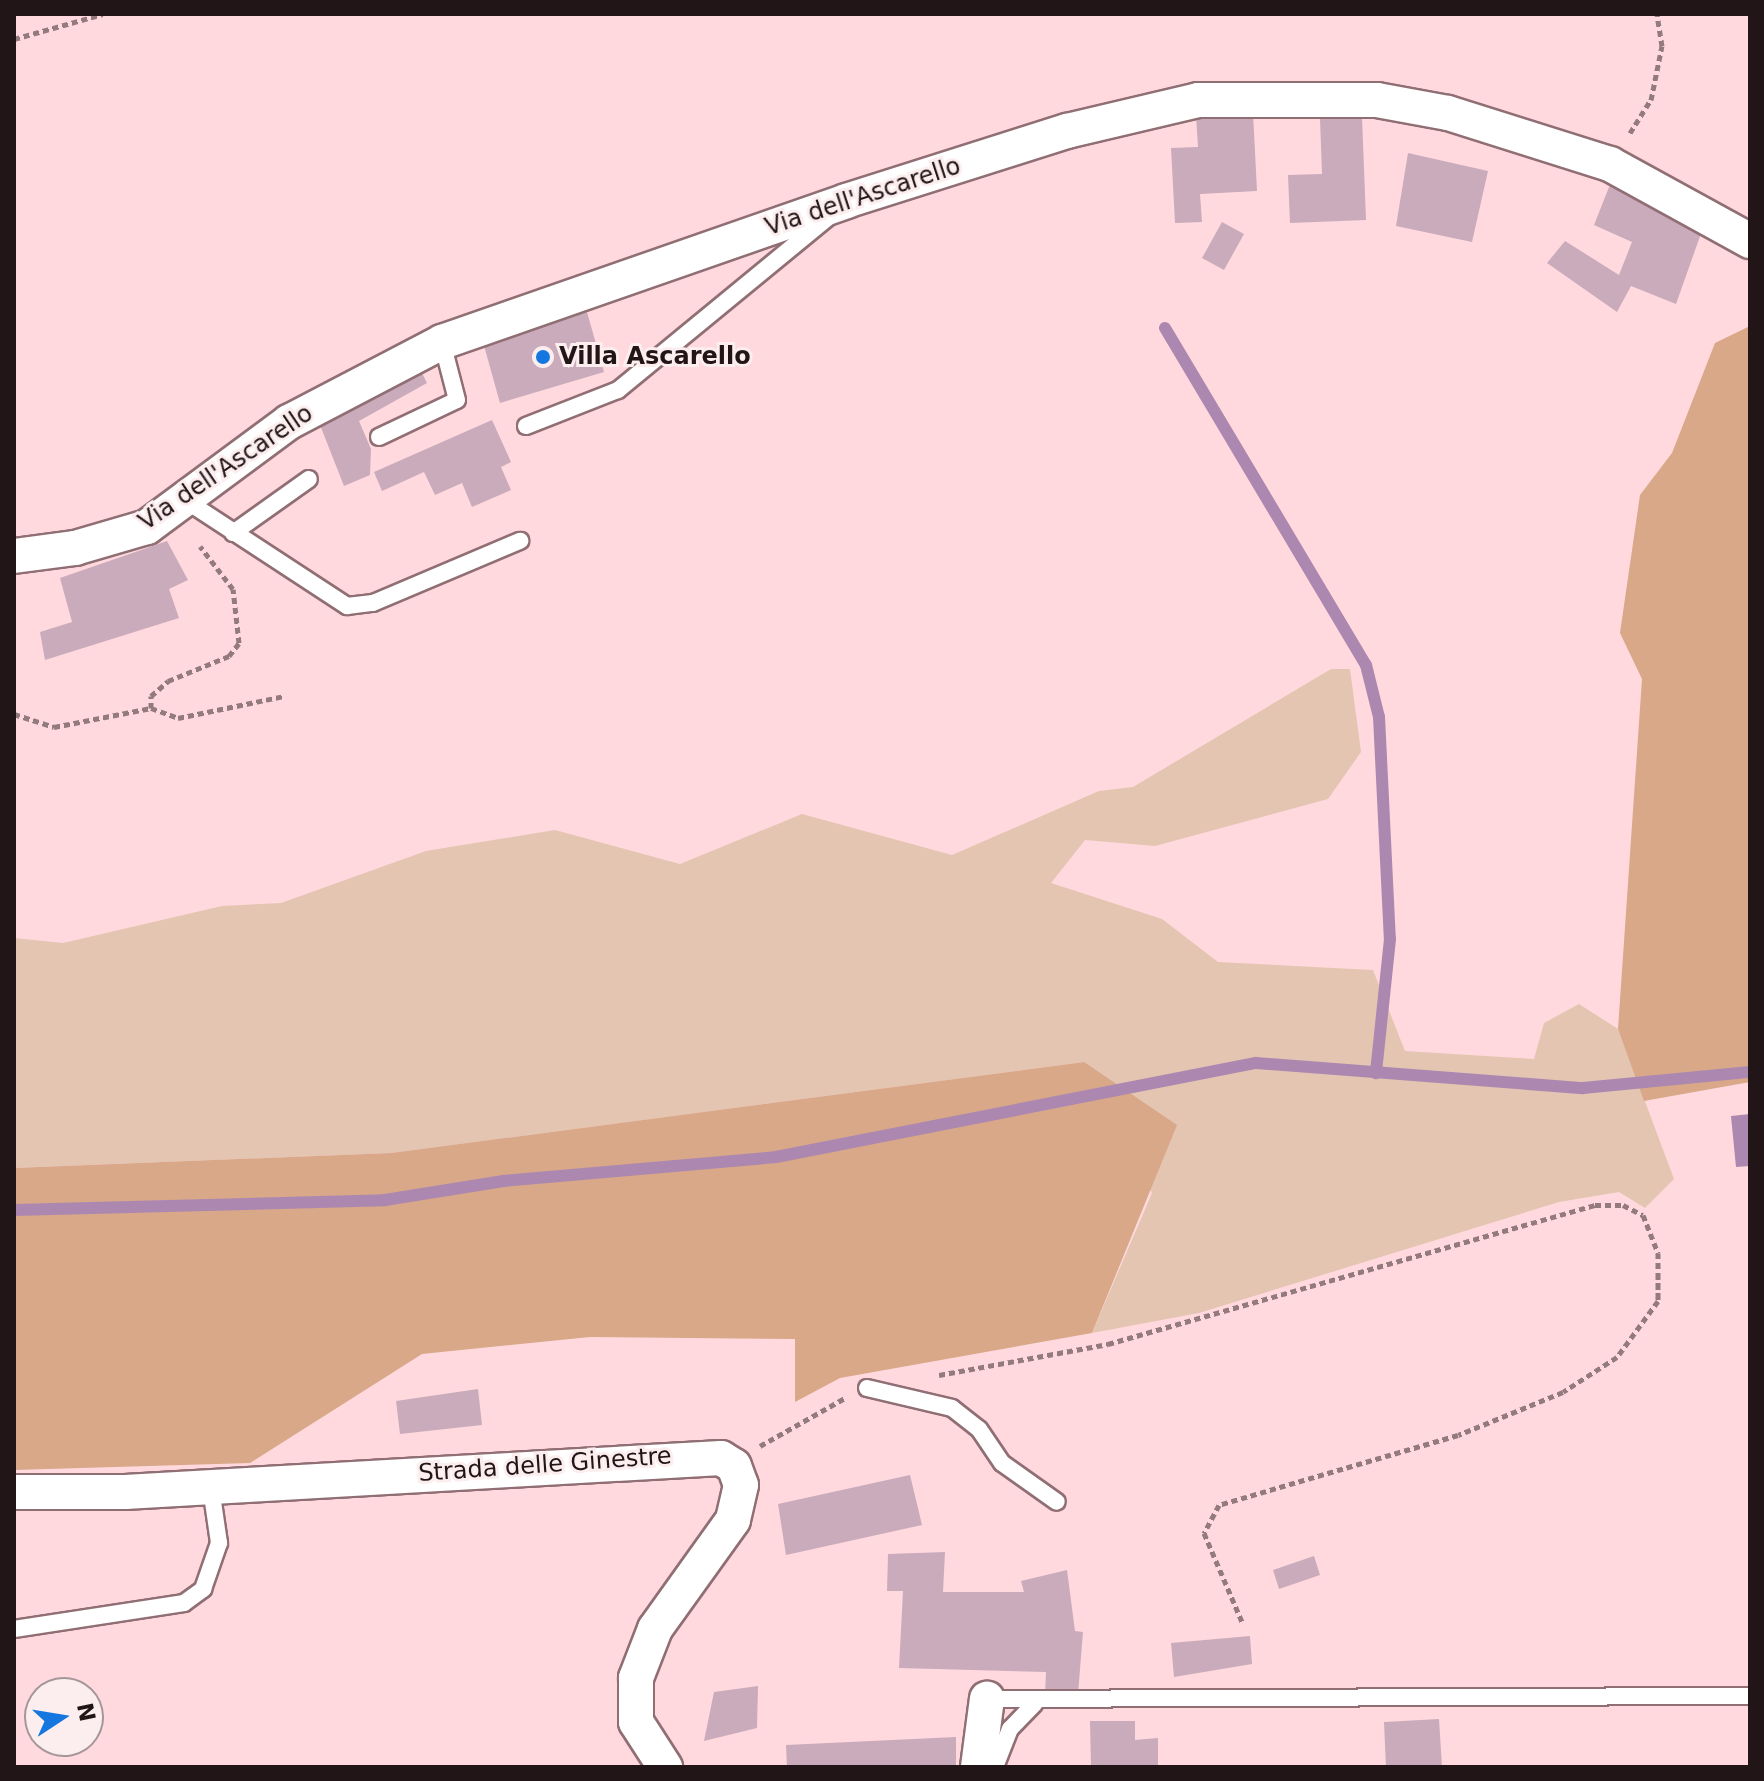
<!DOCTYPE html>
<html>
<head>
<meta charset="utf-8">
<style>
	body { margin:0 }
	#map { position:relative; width:1764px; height:1781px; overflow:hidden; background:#ffd9de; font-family:"DejaVu Sans",sans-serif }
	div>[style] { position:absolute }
	.green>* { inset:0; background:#e4c5b1 }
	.forest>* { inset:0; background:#d8a889 }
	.water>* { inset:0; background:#ac88b0 }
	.stream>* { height:12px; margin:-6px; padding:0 6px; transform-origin:6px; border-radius:6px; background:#ac88b0 }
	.building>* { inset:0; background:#caabbb }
	.path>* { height:5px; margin-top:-2.5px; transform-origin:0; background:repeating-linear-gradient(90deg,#937a7d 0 6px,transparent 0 10px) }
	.roads { filter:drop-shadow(2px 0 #906f74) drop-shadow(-2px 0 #906f74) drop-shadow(0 2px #906f74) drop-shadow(0 -2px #906f74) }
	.service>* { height:16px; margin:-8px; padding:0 8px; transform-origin:8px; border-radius:8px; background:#fff }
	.minor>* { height:34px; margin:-17px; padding:0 17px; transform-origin:17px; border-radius:17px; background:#fff }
	.dots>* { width:22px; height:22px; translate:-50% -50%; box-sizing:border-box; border:4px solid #fcedef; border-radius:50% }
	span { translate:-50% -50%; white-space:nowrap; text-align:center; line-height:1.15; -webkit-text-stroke:6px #fcedef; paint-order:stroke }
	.street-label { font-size:24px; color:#221517 }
	.poi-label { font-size:24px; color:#221517; font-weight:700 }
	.left { translate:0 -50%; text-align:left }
	.frame { position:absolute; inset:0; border:16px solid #221517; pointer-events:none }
	.north { position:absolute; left:24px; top:1677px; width:80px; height:80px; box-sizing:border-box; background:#fcedef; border:2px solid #a59799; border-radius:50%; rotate:78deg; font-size:22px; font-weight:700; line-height:32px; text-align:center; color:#221517 }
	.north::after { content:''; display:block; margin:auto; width:28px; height:36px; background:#1477e0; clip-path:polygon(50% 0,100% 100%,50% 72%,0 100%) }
</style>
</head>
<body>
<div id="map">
	<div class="green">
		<i style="clip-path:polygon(1331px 669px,1350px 669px,1361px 752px,1328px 799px,1155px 846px,1085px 840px,1051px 883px,1162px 919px,1218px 962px,1373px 970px,1405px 1051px,1534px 1059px,1544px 1023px,1579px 1004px,1618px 1029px,1674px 1179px,1645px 1208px,1619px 1192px,1559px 1202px,1199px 1313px,1092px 1333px,1152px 1193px,1084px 1062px,391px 1153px,14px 1168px,14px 938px,63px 943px,222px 906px,281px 903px,426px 851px,555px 830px,680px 864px,802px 814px,952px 855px,1099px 791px,1133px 787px)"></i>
	</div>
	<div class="forest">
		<i style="clip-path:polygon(1750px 326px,1750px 1082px,1644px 1101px,1618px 1029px,1642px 679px,1620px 633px,1640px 495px,1672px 453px,1715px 343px)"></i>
		<i style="clip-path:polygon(1084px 1062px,1177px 1125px,1092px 1333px,840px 1378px,795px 1402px,795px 1339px,590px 1337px,422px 1354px,250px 1463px,14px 1470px,14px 1168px,391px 1153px)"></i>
	</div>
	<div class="water">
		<i style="clip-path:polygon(1750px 1114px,1750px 1166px,1736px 1167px,1731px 1116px)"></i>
	</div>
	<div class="stream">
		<i style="left:1165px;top:328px;width:392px;rotate:59.2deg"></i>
		<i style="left:1366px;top:665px;width:54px;rotate:76deg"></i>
		<i style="left:1379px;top:717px;width:222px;rotate:87.2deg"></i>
		<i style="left:1390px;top:939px;width:135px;rotate:96deg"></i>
		<i style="left:14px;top:1210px;width:371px;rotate:-1.5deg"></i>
		<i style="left:385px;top:1200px;width:120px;rotate:-9.1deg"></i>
		<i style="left:503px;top:1181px;width:274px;rotate:-5deg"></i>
		<i style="left:776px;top:1157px;width:489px;rotate:-11.1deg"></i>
		<i style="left:1256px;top:1063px;width:328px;rotate:4.4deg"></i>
		<i style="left:1583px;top:1088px;width:168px;rotate:-5.5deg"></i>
	</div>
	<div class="building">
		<i style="clip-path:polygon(1253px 113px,1257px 191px,1200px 194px,1202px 222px,1175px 223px,1171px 148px,1198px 147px,1196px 116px)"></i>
		<i style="clip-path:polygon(1362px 117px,1366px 220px,1290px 223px,1288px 175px,1322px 174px,1320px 119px)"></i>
		<i style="clip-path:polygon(1408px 153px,1488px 171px,1472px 242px,1396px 226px)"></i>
		<i style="clip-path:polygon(1611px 182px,1704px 225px,1676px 304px,1631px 286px,1617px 312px,1547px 263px,1565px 241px,1619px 275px,1632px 242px,1594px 225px)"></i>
		<i style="clip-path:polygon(1222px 222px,1244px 234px,1224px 270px,1202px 258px)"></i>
		<i style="clip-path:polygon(587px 312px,604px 372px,500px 403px,483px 342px)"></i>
		<i style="clip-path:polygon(420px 369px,427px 383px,359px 421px,371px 449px,370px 475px,344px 486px,318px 420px)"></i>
		<i style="clip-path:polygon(492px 420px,511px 462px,501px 467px,511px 490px,472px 507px,462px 483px,435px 495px,424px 472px,382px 491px,374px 472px)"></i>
		<i style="clip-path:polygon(167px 541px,188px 580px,169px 589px,179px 618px,45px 660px,40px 632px,72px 622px,60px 578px)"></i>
		<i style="clip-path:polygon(478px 1389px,482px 1425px,400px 1434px,396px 1401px)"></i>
		<i style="clip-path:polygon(910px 1475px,922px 1525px,786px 1555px,778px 1504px)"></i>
		<i style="clip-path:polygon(945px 1552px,943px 1592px,1024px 1592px,1021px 1581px,1067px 1570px,1075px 1631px,1083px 1632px,1078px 1694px,1045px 1695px,1046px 1672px,899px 1668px,903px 1591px,887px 1591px,888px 1554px)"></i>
		<i style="clip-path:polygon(1314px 1556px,1320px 1575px,1279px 1589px,1273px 1570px)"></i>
		<i style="clip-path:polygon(1250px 1636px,1252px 1664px,1174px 1677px,1171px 1643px)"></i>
		<i style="clip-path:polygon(758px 1686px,757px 1728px,704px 1741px,714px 1692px)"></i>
		<i style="clip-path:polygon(1439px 1719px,1442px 1767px,1386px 1767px,1384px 1722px)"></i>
		<i style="clip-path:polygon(1090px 1721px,1135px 1721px,1135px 1740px,1158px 1738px,1158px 1767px,1091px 1767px)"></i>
		<i style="clip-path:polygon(956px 1737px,956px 1767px,787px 1767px,786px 1745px)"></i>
	</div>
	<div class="path">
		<i style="left:14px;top:39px;width:92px;rotate:-15.7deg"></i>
		<i style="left:1630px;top:133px;width:39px;rotate:-58deg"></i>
		<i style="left:1651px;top:100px;width:55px;rotate:-78.5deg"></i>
		<i style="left:1662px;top:46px;width:32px;rotate:-99deg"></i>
		<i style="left:151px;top:708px;width:12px;rotate:-90deg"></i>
		<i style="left:151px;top:696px;width:23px;rotate:-41deg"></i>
		<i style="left:168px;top:681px;width:66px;rotate:-22.3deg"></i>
		<i style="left:229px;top:656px;width:16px;rotate:-52deg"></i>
		<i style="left:239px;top:643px;width:54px;rotate:-96.3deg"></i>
		<i style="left:233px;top:589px;width:54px;rotate:-127.5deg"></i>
		<i style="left:14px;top:714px;width:42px;rotate:18deg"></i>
		<i style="left:54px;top:727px;width:99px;rotate:-11.1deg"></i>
		<i style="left:151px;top:708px;width:29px;rotate:20deg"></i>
		<i style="left:178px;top:718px;width:108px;rotate:-11.7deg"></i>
		<i style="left:939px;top:1375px;width:172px;rotate:-10.4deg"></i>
		<i style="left:1108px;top:1344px;width:506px;rotate:-15.93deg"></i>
		<i style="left:1595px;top:1205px;width:28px"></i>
		<i style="left:1623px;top:1205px;width:22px;rotate:27deg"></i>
		<i style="left:1643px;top:1215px;width:41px;rotate:68.5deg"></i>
		<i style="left:1658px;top:1253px;width:48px;rotate:90deg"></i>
		<i style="left:1658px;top:1301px;width:69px;rotate:126.2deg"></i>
		<i style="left:1617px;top:1357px;width:64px;rotate:147.1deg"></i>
		<i style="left:1563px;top:1392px;width:113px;rotate:157.7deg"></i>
		<i style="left:1458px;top:1435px;width:249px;rotate:163.7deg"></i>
		<i style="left:1219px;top:1505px;width:32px;rotate:118deg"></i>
		<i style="left:1204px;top:1533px;width:99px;rotate:66.8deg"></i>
		<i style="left:760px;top:1446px;width:98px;rotate:-29.5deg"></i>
	</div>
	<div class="roads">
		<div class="service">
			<i style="left:526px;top:426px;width:99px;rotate:-21.4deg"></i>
			<i style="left:618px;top:390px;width:274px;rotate:-39.4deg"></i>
			<i style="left:379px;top:437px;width:86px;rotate:-25.4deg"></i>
			<i style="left:457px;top:400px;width:60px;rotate:-104.5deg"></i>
			<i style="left:185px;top:500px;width:194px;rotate:33.2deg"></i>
			<i style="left:347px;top:606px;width:26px;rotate:-7deg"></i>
			<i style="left:373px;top:603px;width:160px;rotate:-22.9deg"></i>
			<i style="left:233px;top:533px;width:93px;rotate:-35.4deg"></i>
			<i style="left:867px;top:1388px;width:87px;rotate:13.2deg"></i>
			<i style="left:952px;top:1408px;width:34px;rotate:38deg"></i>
			<i style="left:979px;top:1429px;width:41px;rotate:55.9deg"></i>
			<i style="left:1002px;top:1463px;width:67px;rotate:35.3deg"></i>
			<i style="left:14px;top:1629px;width:172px;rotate:-8.7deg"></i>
			<i style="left:184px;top:1603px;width:24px;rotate:-36deg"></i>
			<i style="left:203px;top:1589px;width:49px;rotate:-70.8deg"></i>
			<i style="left:219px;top:1543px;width:56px;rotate:-98.3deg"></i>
			<i style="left:987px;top:1699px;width:763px;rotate:-0.23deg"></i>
			<i style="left:995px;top:1767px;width:41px;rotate:-68.5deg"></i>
			<i style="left:1010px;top:1729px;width:35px;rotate:-46deg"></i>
		</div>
		<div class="minor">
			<i style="left:14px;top:556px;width:62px;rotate:-7.5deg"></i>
			<i style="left:75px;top:548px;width:75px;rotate:-16.3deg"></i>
			<i style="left:147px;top:527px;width:177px;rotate:-36.5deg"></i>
			<i style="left:289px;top:422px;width:173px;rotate:-27.6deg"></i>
			<i style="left:442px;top:342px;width:428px;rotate:-19.2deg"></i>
			<i style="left:846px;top:201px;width:232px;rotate:-17.6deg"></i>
			<i style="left:1067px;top:131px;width:135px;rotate:-13.3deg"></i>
			<i style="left:1198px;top:100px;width:179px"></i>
			<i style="left:1377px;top:100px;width:72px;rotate:10.4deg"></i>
			<i style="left:1448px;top:113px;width:170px;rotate:17.5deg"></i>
			<i style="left:1610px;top:164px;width:160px;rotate:28.8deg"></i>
			<i style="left:14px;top:1492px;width:111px"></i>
			<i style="left:125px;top:1492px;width:597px;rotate:-3.27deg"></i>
			<i style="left:721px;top:1458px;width:15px;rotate:32deg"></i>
			<i style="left:734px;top:1466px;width:20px;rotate:70deg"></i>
			<i style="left:741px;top:1485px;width:36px;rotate:103deg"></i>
			<i style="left:733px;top:1520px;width:134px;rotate:125.6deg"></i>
			<i style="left:655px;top:1629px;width:53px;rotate:111.2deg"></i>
			<i style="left:636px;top:1678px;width:44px;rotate:90deg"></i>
			<i style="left:636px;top:1722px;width:54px;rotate:57.2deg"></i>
			<i style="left:978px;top:1767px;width:69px;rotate:-82.5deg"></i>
		</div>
	</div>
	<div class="dots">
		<i style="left:543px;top:357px;background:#1477e0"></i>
	</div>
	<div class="street-label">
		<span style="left:863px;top:197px;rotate:-18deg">Via dell'Ascarello</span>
		<span style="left:226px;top:468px;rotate:-34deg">Via dell'Ascarello</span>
		<span style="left:545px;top:1465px;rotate:-4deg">Strada delle Ginestre</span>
	</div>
	<div class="poi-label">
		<span class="left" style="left:559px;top:357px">Villa Ascarello</span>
	</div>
	<div class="frame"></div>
	<div class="north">N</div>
</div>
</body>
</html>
